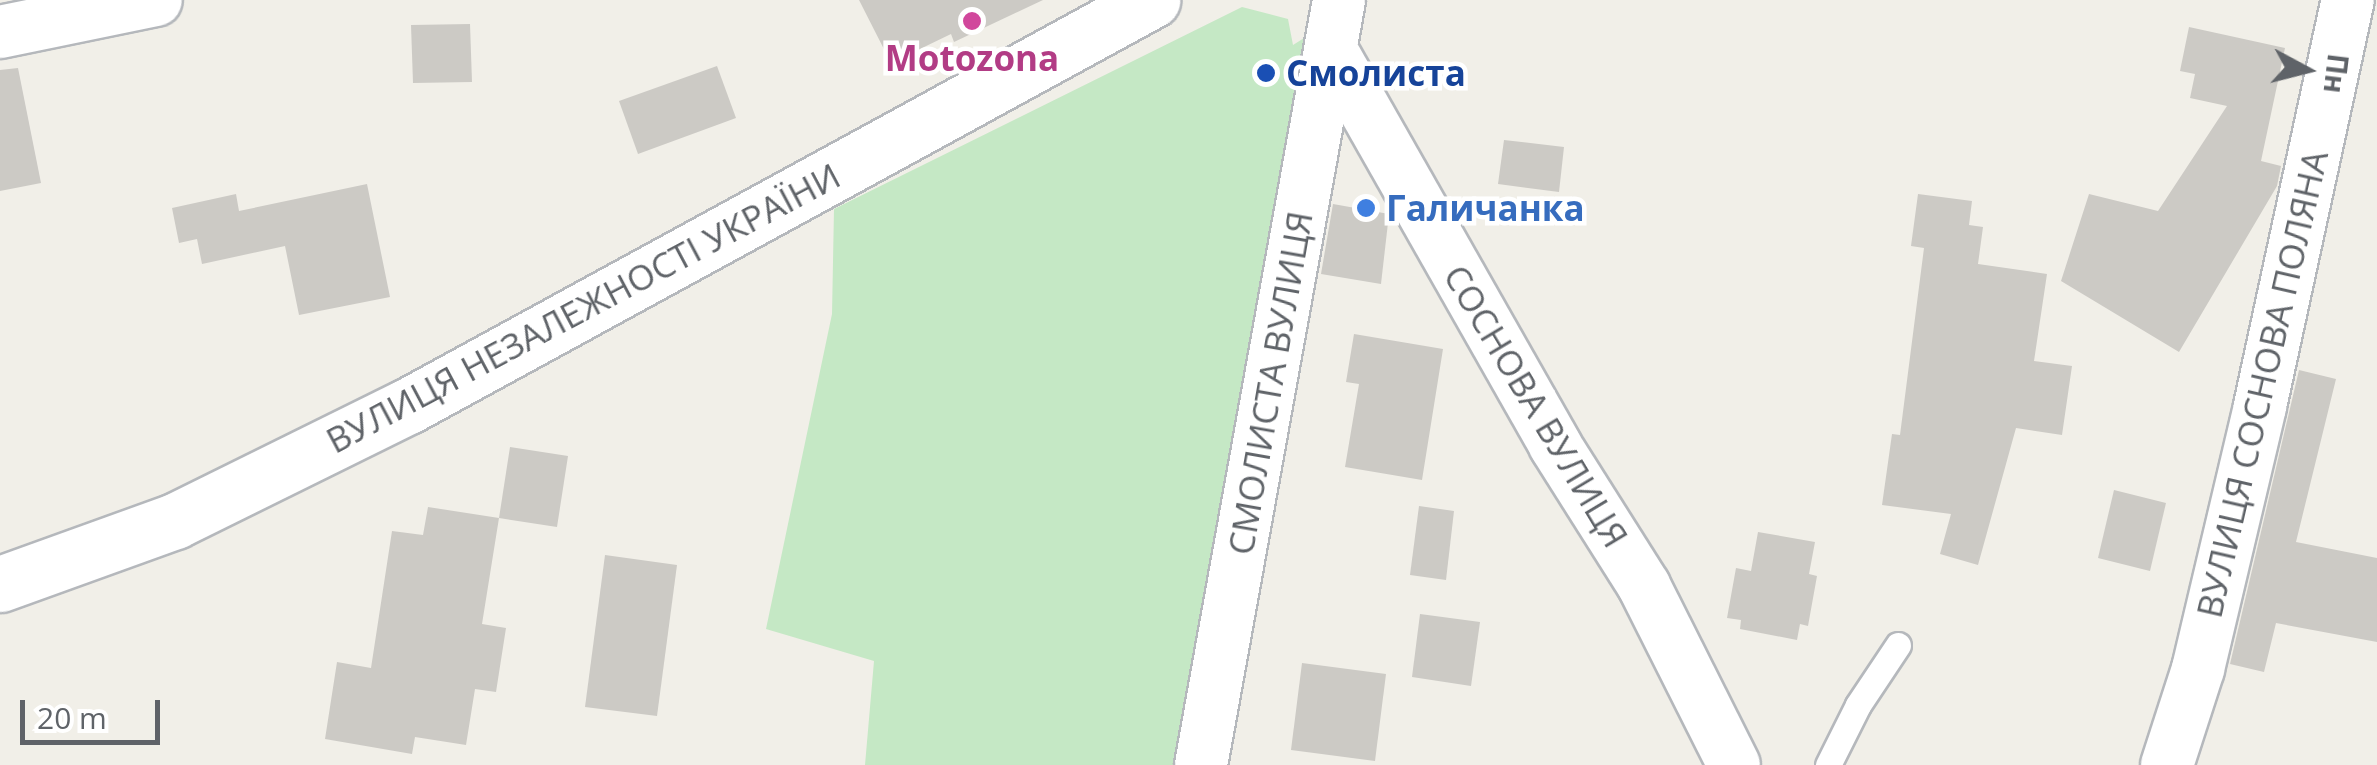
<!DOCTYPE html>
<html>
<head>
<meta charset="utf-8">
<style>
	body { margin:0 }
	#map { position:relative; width:2377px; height:765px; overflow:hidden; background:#f1efe8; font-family:"Open Sans",sans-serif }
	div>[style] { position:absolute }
	.green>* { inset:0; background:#c5e8c5 }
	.building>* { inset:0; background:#cccac5 }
	.roads { filter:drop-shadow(2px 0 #b5b8bc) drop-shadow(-2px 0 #b5b8bc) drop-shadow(0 2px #b5b8bc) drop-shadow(0 -2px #b5b8bc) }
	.lane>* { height:25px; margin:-12.5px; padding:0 12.5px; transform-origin:12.5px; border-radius:12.5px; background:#fff }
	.street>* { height:52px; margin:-26px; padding:0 26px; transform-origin:26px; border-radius:26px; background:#fff }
	.secondary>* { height:55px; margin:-27.5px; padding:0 27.5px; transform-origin:27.5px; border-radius:27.5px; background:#fff }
	.dots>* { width:28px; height:28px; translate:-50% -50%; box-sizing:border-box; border:5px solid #fff; border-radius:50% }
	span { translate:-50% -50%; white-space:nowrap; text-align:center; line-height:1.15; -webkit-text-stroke:9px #fff; paint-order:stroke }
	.hotel-label { font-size:35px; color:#b23c85; font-weight:700 }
	.transit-label { font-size:35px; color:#164399; font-weight:700 }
	.left { translate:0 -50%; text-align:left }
	.shop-label { font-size:35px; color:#366cbe; font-weight:700 }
	.street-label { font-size:35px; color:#5f6368 }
	.north { position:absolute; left:2257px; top:20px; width:100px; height:100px; -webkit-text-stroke:8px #fff; paint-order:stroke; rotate:97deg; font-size:28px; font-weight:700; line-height:40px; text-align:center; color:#5f6368 }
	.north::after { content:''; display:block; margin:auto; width:35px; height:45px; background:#5f6368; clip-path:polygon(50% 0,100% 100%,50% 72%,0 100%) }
	.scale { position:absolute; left:20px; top:700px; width:140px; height:45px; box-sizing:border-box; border:5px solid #5f6368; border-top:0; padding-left:12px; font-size:30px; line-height:35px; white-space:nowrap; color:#5f6368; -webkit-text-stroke:8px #fff; paint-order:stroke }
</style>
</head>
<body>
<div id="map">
	<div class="green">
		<i style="clip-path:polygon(1242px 7px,1288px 19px,1293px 45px,1336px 18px,1201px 765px,865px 765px,874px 661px,766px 629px,832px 314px,834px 209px)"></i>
	</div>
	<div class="building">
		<i style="clip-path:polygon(859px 0,1043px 0,954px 42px,951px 34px,891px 63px)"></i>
		<i style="clip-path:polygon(470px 24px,472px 82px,413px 83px,411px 25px)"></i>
		<i style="clip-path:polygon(2189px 27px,2285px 48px,2261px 161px,2281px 166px,2277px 186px,2179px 352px,2061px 281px,2089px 194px,2158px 211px,2227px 106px,2190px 98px,2195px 74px,2180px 71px)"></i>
		<i style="clip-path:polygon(717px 66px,736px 118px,638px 154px,619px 101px)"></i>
		<i style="clip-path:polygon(18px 68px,41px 183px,0 191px,0 70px)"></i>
		<i style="clip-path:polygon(1504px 140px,1564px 147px,1559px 192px,1498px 184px)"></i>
		<i style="clip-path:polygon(367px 184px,390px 297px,299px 315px,285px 246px,202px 264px,197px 239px,179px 243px,172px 208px,236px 194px,239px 211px)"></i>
		<i style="clip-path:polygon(1918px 194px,1972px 201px,1969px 225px,1983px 227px,1978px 264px,2047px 274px,2034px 361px,2072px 366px,2062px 435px,2016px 428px,1978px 565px,1940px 554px,1951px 514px,1882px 505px,1892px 434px,1900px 435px,1924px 248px,1911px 246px)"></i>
		<i style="clip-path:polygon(1333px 204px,1389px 214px,1381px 284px,1321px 274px)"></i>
		<i style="clip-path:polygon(1354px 334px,1443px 349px,1422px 480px,1345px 467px,1359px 384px,1346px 382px)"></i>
		<i style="clip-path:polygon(2299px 370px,2336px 379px,2296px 542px,2377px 558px,2377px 642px,2276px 623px,2264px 672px,2230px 664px)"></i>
		<i style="clip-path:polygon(510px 447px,568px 456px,557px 527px,499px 518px)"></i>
		<i style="clip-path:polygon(2114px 490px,2166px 503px,2150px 571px,2098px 558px)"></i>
		<i style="clip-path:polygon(1419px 506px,1454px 511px,1446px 580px,1410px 575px)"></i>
		<i style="clip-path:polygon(428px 507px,499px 518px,482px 624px,506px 628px,496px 692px,475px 689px,466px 745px,415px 737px,412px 754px,325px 739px,337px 662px,371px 668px,392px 531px,423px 535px)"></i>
		<i style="clip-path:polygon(1758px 532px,1815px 542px,1809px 574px,1817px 576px,1808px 626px,1800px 624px,1797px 640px,1740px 629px,1741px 620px,1727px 618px,1736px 568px,1751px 571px)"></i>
		<i style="clip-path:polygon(605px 555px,677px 565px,657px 716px,585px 707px)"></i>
		<i style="clip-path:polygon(1420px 614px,1480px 622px,1471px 686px,1412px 677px)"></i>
		<i style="clip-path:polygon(1302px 663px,1386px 674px,1375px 761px,1291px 750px)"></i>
	</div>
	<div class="roads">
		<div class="lane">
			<i style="left:1828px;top:765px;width:67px;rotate:-63.4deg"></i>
			<i style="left:1858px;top:705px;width:72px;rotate:-56.3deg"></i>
		</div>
		<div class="street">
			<i style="left:0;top:32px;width:159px;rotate:-11.6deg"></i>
			<i style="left:1331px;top:50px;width:454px;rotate:60.4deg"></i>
			<i style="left:1555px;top:445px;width:167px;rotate:57.7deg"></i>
			<i style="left:1644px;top:586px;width:200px;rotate:63.3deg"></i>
			<i style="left:1201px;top:765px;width:777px;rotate:-79.77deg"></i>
			<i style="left:2167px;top:765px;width:101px;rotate:-72.1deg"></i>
			<i style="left:2198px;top:669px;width:270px;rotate:-76.7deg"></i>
			<i style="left:2260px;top:406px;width:415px;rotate:-77.8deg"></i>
		</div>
		<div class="secondary">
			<i style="left:0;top:584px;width:186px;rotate:-19.8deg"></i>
			<i style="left:175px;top:521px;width:260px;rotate:-26.3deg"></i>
			<i style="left:408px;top:406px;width:848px;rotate:-28.62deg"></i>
		</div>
	</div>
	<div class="dots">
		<i style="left:972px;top:21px;background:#d1479c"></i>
		<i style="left:1266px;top:73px;background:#1a4fb4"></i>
		<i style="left:1366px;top:208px;background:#3f7fe0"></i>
	</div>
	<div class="hotel-label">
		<span style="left:972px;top:58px">Motozona</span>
	</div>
	<div class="transit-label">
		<span class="left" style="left:1286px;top:73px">Смолиста</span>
	</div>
	<div class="shop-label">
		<span class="left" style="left:1386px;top:208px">Галичанка</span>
	</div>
	<div class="street-label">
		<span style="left:583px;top:308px;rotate:-28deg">ВУЛИЦЯ НЕЗАЛЕЖНОСТІ УКРАЇНИ</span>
		<span style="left:1270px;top:383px;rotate:-80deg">СМОЛИСТА ВУЛИЦЯ</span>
		<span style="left:2262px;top:384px;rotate:-77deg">ВУЛИЦЯ СОСНОВА ПОЛЯНА</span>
		<span style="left:1536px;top:406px;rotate:59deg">СОСНОВА ВУЛИЦЯ</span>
	</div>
	<div class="north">Пн</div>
	<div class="scale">20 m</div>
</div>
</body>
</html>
